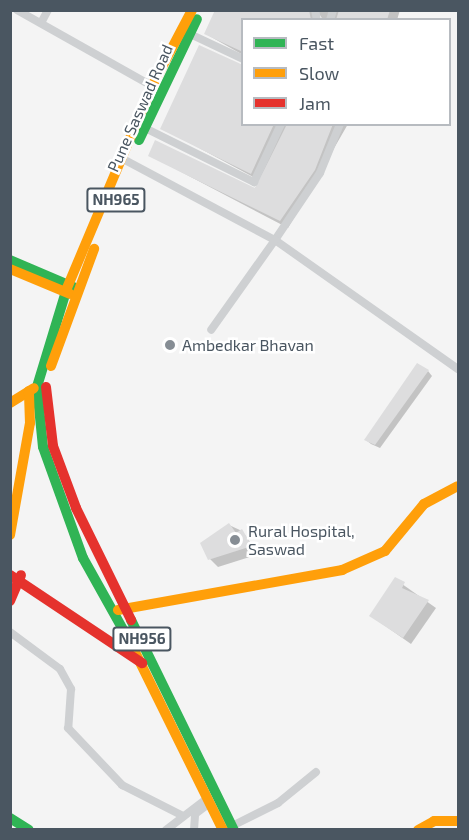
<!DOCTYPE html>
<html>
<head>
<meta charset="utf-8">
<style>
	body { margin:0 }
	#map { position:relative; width:469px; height:840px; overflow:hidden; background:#f4f4f4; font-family:"Exo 2",sans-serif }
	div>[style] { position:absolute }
	.shadow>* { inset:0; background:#0003 }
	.building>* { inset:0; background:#ddddde }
	.street>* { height:8px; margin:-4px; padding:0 4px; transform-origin:4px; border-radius:4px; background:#ced0d2 }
	.fast>* { height:10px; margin:-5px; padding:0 5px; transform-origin:5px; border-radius:5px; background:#30b455 }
	.slow>* { height:10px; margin:-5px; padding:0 5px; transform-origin:5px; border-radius:5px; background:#ff9f0a }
	.jam>* { height:10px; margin:-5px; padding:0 5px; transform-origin:5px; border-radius:5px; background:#e5322d }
	.dots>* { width:16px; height:16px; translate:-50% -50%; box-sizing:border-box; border:3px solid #fff; border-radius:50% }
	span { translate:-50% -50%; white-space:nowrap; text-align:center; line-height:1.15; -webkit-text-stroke:5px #fff; paint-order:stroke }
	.shield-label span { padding:2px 4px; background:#fff; border:2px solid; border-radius:4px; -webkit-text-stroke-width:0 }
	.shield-label { font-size:15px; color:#4a5661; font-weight:700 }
	.street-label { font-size:16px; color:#4a5661 }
	.poi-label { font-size:16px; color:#4a5661 }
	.left { translate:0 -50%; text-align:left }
	.frame { position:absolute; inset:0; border:12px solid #4a5661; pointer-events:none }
	.legend { position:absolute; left:241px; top:18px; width:210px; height:108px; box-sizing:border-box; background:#fff; border:2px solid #b7bbc0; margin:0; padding:8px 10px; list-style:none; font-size:18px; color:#4a5661 }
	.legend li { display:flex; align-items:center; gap:12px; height:30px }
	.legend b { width:30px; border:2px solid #b7bbc0 }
</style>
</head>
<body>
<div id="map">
	<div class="shadow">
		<i style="clip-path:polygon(217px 10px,400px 10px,397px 20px,323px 20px,318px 12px,319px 20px,243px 20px,243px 55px,206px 34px)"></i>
		<i style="clip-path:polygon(243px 124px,348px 124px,288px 228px,149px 155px,251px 189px,261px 186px,288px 127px,259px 180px,162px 128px)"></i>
		<i style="clip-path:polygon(428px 371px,432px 376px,380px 448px,371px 444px,366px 440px)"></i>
		<i style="clip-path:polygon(229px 525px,242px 531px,259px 554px,218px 567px,210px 559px)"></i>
		<i style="clip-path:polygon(395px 579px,436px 608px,411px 644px,371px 616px)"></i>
	</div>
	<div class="building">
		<i style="clip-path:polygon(215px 10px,309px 10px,311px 20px,243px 20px,243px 52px,204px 34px)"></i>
		<i style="clip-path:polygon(339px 10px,390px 10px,387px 20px,336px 20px)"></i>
		<i style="clip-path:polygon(199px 45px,243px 65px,243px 124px,274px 124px,251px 174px,160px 129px)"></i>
		<i style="clip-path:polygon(287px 124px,333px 124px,315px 170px,280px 221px,148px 156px,155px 140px,255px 188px)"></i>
		<i style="clip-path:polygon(417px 363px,429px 370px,375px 445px,364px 440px)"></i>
		<i style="clip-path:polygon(229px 523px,236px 533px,242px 529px,252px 546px,208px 560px,200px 543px)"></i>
		<i style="clip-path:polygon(395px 577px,405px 582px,402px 588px,429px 600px,403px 638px,369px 616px)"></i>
	</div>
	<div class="street">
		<i style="left:17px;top:10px;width:155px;rotate:29.4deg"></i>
		<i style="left:315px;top:10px;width:10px;rotate:79deg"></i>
		<i style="left:330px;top:20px;width:10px;rotate:-73deg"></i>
		<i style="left:41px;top:23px;width:15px;rotate:-62deg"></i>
		<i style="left:190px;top:34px;width:59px;rotate:25.3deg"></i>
		<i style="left:340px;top:124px;width:53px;rotate:112.2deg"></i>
		<i style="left:320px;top:173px;width:81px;rotate:123.9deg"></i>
		<i style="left:275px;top:240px;width:224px;rotate:35.2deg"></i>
		<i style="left:145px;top:128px;width:122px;rotate:26.4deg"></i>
		<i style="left:254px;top:182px;width:64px;rotate:-65deg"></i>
		<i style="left:123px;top:159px;width:172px;rotate:28.1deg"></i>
		<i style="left:275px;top:240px;width:110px;rotate:125.4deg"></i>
		<i style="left:10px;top:632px;width:62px;rotate:36.5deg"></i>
		<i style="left:60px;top:669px;width:23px;rotate:61deg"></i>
		<i style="left:71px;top:689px;width:39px;rotate:94deg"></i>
		<i style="left:68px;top:728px;width:79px;rotate:46.5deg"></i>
		<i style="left:122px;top:785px;width:68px;rotate:26.9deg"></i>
		<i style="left:230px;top:827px;width:54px;rotate:-26.6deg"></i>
		<i style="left:278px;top:803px;width:49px;rotate:-39.2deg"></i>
		<i style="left:166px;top:830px;width:49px;rotate:-37.6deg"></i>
		<i style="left:194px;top:830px;width:16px;rotate:-86deg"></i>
		<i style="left:195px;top:814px;width:15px;rotate:-37deg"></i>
	</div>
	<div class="fast">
		<i style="left:139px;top:140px;width:134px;rotate:-64.4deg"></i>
		<i style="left:10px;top:260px;width:69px;rotate:23.2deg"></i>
		<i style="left:67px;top:288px;width:103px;rotate:106.9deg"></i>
		<i style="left:37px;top:387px;width:60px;rotate:84.3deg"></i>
		<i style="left:43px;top:447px;width:118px;rotate:70.2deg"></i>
		<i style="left:83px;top:558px;width:98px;rotate:60.8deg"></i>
		<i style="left:131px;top:620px;width:234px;rotate:63.9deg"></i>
		<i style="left:10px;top:818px;width:22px;rotate:32deg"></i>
	</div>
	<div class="slow">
		<i style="left:10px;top:269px;width:65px;rotate:22.6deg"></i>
		<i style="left:67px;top:288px;width:219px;rotate:-67.2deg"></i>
		<i style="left:152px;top:86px;width:86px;rotate:-62.2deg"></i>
		<i style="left:51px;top:366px;width:125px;rotate:-69.8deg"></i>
		<i style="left:10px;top:403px;width:28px;rotate:-32deg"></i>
		<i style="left:10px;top:535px;width:114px;rotate:-79.9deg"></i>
		<i style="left:30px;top:423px;width:32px;rotate:-92deg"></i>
		<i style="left:118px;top:610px;width:228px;rotate:-10.1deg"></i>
		<i style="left:342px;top:570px;width:47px;rotate:-23.8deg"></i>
		<i style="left:385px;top:551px;width:61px;rotate:-50.3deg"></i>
		<i style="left:424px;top:504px;width:38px;rotate:-28deg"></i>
		<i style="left:131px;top:644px;width:208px;rotate:63.7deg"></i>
		<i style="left:418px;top:830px;width:18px;rotate:-29deg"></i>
		<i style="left:434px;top:821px;width:24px"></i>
	</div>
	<div class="jam">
		<i style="left:46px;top:387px;width:59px;rotate:83.2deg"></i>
		<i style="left:53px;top:446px;width:66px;rotate:69.6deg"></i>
		<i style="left:76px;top:508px;width:125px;rotate:63.8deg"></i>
		<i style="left:10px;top:575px;width:159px;rotate:33.7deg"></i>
		<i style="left:10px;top:601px;width:28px;rotate:-67deg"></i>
	</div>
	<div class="dots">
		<i style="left:170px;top:345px;background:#868d94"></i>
		<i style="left:235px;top:540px;background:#868d94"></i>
	</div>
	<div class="shield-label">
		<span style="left:116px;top:200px">NH965</span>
		<span style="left:142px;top:639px">NH956</span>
	</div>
	<div class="street-label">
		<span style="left:140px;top:108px;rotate:-66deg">Pune Saswad Road</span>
	</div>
	<div class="poi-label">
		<span class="left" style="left:182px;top:345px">Ambedkar Bhavan</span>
		<span class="left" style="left:248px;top:540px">Rural Hospital,<br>Saswad</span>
	</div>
	<div class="frame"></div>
	<ul class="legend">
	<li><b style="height:8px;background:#30b455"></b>Fast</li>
	<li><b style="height:8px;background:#ff9f0a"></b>Slow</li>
	<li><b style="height:8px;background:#e5322d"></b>Jam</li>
	</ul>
</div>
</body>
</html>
